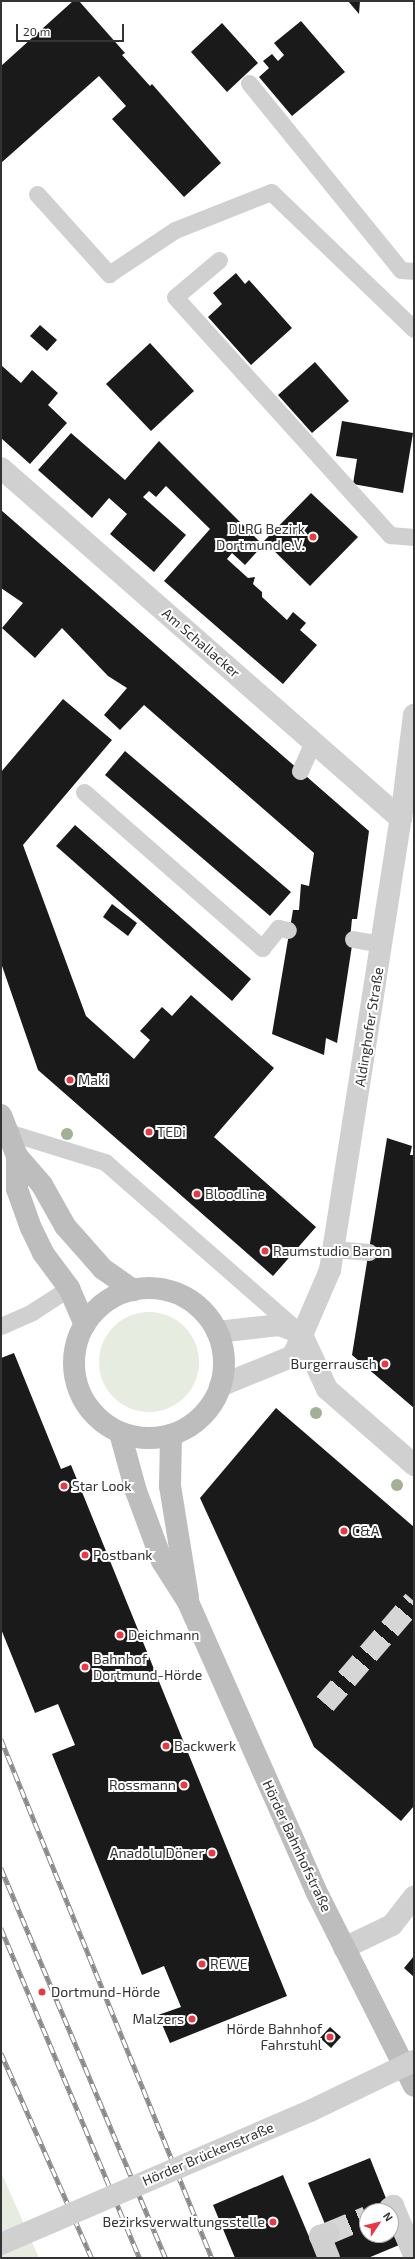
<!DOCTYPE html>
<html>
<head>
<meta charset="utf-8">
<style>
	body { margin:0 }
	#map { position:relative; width:415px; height:2259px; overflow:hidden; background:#fff; font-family:"Exo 2",sans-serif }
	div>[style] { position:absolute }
	.green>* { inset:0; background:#e6ecdf }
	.round { border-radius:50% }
	.building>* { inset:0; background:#1a1a1a }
	.street-tunnel>* { height:22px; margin-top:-11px; transform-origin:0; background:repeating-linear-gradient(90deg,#d6d6d6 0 22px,transparent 0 33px) }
	.lane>* { height:17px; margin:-8.5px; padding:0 8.5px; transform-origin:8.5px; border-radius:8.5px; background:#d0d0d0 }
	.street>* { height:22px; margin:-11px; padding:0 11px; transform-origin:11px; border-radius:11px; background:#d0d0d0 }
	.secondary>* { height:22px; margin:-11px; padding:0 11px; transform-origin:11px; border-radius:11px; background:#bdbdbd }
	.secondary>.ring { margin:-11px; padding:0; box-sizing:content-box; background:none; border:22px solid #bdbdbd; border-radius:50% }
	.rail>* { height:4.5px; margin-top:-2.25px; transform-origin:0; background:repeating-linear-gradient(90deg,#fff 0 9px,#888 0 18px); box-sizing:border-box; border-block:1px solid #888 }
	.street-bridge>* { height:22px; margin:-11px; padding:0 11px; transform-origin:11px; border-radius:11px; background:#d0d0d0 }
	.trees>* { width:12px; height:12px; margin:-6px; border-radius:50%; background:#a2b095 }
	.dots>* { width:11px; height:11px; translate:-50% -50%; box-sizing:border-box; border:2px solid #fff; border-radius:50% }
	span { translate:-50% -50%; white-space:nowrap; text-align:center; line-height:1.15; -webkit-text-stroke:4px #fff; paint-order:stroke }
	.poi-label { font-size:14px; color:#333 }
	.right { translate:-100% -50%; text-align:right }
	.left { translate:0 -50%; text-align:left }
	.street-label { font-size:14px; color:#333 }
	.frame { position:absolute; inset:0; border:2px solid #333; pointer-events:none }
	.north { position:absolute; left:359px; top:2203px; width:40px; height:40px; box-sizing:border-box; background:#fff; border:1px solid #adadad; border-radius:50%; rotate:55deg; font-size:11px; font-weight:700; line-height:16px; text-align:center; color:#333 }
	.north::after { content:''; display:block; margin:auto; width:14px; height:18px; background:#e63946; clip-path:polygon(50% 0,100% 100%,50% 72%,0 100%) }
	.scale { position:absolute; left:16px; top:24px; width:108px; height:18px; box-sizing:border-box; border:2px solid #333; border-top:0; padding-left:5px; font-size:12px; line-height:14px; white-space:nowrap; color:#333; -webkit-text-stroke:3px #fff; paint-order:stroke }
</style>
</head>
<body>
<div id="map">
	<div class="green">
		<i class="round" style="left:99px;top:1312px;width:100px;height:100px"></i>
		<i style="clip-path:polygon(1px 2172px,39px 2258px,1px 2258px)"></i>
	</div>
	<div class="building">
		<i style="clip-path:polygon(73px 1px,79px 1px,125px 53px,122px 55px,150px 86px,152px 84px,221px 163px,184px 197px,112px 119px,126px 106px,99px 76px,1px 163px,1px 66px)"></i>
		<i style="clip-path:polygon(348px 1px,360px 1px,359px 14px)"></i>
		<i style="clip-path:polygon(301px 21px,345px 72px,292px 116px,259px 77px,269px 68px,263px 61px,272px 54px,278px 61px,284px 55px,274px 43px)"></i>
		<i style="clip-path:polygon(222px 23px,258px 63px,227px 92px,191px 52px)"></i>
		<i style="clip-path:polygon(236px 273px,245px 284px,249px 280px,292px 328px,251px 365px,208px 317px,222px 304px,213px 293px)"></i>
		<i style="clip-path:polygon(40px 325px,57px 340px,47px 351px,30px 336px)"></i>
		<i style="clip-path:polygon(150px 343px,194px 391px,151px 431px,106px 384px)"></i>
		<i style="clip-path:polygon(315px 362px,349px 401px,312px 433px,278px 395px)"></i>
		<i style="clip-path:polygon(1px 365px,21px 383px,32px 370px,58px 393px,48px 405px,67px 423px,30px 464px,1px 438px)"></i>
		<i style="clip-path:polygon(342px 421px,413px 433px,403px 493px,353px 484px,357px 459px,336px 456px)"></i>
		<i style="clip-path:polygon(71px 433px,125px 480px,159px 441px,263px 545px,245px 565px,232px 553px,227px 559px,248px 578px,255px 577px,253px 584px,262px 592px,262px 597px,287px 620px,293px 612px,306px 623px,300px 630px,317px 645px,283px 684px,164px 581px,210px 529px,166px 486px,156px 497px,149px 491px,143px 497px,186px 535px,154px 572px,110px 534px,127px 514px,109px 498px,92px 518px,38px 470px)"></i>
		<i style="clip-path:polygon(311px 493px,358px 537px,310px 586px,264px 541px)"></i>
		<i style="clip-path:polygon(1px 510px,369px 831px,357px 919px,352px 919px,350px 939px,353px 939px,337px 1043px,326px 1038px,324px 1055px,272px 1034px,293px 910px,299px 910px,301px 884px,309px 886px,314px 853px,144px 705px,120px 730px,104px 715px,127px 688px,108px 676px,62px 628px,35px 658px,2px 628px,23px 603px,1px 588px)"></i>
		<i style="clip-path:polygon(63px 699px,112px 740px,23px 845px,86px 1016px,134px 1059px,150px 1040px,140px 1031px,162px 1007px,172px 1016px,191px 995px,274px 1068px,214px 1137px,316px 1227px,273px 1276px,38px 1070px,1px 963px,1px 772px)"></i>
		<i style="clip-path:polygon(125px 751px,291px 892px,270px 916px,105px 775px)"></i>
		<i style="clip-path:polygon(75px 825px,251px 979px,232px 1001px,56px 846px)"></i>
		<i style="clip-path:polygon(112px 904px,137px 923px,128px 936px,103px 917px)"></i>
		<i style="clip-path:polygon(387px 1138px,412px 1146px,410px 1155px,414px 1155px,414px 1408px,352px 1355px)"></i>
		<i style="clip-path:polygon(14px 1353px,61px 1469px,71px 1465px,287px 1996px,170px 2043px,158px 2015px,181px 2007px,164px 1966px,142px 1975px,52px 1754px,75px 1745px,58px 1704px,35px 1713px,1px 1629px,1px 1358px)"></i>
		<i style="clip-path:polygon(276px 1408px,414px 1527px,414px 1806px,401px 1821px,314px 1747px,200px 1498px)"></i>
		<i style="clip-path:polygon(414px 1956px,414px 1977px,404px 1968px)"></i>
		<i style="clip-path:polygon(330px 2027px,341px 2037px,331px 2048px,320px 2038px)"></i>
		<i style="clip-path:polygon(370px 2158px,391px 2211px,367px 2211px,367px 2235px,391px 2235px,391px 2211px,404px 2243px,368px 2258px,339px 2258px,308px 2183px)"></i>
		<i style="clip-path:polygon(283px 2175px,318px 2258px,235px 2258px,213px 2205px)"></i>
	</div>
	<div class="street-tunnel">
		<i style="left:325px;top:1704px;width:136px;rotate:-49.2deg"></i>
		<i style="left:329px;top:2233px;width:41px;rotate:-22.8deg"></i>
	</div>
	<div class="lane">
		<i style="left:249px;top:83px;width:241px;rotate:50.9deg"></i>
		<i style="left:401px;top:270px;width:13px;rotate:4deg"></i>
		<i style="left:37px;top:194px;width:108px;rotate:48deg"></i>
		<i style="left:109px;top:274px;width:79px;rotate:-33.7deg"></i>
		<i style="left:175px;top:230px;width:103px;rotate:-21.6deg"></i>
		<i style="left:271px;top:192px;width:198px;rotate:43.8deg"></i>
		<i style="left:219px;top:260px;width:57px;rotate:139.9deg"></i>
		<i style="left:175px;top:297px;width:321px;rotate:47.9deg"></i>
		<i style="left:390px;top:535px;width:24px;rotate:5deg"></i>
		<i style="left:300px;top:771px;width:32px;rotate:-66deg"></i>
		<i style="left:84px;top:792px;width:237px;rotate:41.2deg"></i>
		<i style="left:262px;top:948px;width:26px;rotate:-51deg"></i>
		<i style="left:278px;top:928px;width:10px;rotate:11deg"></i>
		<i style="left:353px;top:939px;width:29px;rotate:10deg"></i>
		<i style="left:8px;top:1132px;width:102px;rotate:17.2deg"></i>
		<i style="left:105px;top:1162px;width:255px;rotate:41.2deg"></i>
		<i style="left:334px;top:1249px;width:35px;rotate:5deg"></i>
		<i style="left:1px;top:1326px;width:34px;rotate:-24deg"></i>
		<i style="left:32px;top:1312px;width:44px;rotate:-33deg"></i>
	</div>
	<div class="street">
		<i style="left:1px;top:468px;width:532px;rotate:41.27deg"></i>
		<i style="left:217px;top:1332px;width:62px;rotate:-6.4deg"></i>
		<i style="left:279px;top:1325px;width:23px;rotate:20deg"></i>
		<i style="left:301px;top:1333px;width:62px;rotate:65.1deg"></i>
		<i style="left:327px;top:1389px;width:116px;rotate:41.1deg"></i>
		<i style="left:220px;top:1386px;width:79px;rotate:-22.3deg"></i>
		<i style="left:293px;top:1356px;width:94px;rotate:-66.7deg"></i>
		<i style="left:330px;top:1270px;width:457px;rotate:-81.1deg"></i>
		<i style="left:401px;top:819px;width:105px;rotate:-82.9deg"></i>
		<i style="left:344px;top:1948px;width:53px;rotate:-25.6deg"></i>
		<i style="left:392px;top:1925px;width:36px;rotate:-52deg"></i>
		<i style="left:390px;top:2208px;width:4px;rotate:-34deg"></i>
		<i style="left:393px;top:2206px;width:53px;rotate:66.8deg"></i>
		<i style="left:329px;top:2258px;width:24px;rotate:-112deg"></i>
		<i style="left:320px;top:2236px;width:9px;rotate:-18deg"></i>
	</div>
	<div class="secondary">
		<i style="left:1px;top:1115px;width:44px;rotate:68.7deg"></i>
		<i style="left:17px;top:1156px;width:38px;rotate:49deg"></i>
		<i style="left:42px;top:1185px;width:47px;rotate:60.7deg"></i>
		<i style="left:65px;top:1226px;width:57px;rotate:48.5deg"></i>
		<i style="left:103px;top:1269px;width:37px;rotate:35deg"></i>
		<i style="left:17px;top:1156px;width:33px;rotate:90deg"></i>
		<i style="left:17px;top:1189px;width:41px;rotate:70.3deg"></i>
		<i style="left:31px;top:1228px;width:28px;rotate:64deg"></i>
		<i style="left:43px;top:1253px;width:44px;rotate:53.4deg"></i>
		<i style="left:69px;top:1288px;width:40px;rotate:66.6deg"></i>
		<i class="ring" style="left:74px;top:1288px;width:128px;height:128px"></i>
		<i style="left:120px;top:1433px;width:60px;rotate:74.6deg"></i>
		<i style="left:136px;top:1491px;width:75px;rotate:69.6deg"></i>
		<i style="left:162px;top:1561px;width:49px;rotate:57.6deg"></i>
		<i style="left:188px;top:1602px;width:314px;rotate:66.1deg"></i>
		<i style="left:315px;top:1889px;width:220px;rotate:63.3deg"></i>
		<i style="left:171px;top:1435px;width:51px;rotate:91.1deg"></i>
		<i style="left:170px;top:1486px;width:112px;rotate:80.8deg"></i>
	</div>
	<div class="rail">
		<i style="left:1px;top:1739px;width:560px;rotate:67.88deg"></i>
		<i style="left:1px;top:1868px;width:423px;rotate:67.1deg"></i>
		<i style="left:1px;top:1928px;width:358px;rotate:67.2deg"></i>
		<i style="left:1px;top:2053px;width:224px;rotate:66.1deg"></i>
	</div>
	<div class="street-bridge">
		<i style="left:1px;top:2244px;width:336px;rotate:-23.3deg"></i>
		<i style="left:310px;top:2111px;width:115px;rotate:-25.7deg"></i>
	</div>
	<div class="trees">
		<i style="left:67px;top:1134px"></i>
		<i style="left:316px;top:1413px"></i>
		<i style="left:397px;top:1485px"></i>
	</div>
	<div class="dots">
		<i style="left:313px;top:537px;background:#e63946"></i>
		<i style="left:70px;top:1080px;background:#e63946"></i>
		<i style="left:149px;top:1132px;background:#e63946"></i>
		<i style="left:197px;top:1194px;background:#e63946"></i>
		<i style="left:265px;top:1251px;background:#e63946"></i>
		<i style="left:385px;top:1364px;background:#e63946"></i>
		<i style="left:64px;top:1486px;background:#e63946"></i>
		<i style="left:344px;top:1531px;background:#e63946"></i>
		<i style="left:85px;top:1555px;background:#e63946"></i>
		<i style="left:120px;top:1635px;background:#e63946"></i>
		<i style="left:85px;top:1667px;background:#e63946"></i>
		<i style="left:166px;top:1746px;background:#e63946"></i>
		<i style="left:184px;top:1785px;background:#e63946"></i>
		<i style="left:212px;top:1853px;background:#e63946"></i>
		<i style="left:202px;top:1964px;background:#e63946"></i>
		<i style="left:42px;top:1992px;background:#e63946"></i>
		<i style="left:192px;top:2019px;background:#e63946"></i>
		<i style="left:330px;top:2037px;background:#e63946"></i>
		<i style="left:273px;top:2222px;background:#e63946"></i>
	</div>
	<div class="poi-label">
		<span class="right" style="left:305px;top:537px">DLRG Bezirk<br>Dortmund e.V.</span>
		<span class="left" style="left:78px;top:1080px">Maki</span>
		<span class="left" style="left:157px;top:1132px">TEDi</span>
		<span class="left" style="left:205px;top:1194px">Bloodline</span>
		<span class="left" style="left:273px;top:1251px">Raumstudio Baron</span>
		<span class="right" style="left:377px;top:1364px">Burgerrausch</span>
		<span class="left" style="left:72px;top:1486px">Star Look</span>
		<span class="left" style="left:352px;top:1531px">C&amp;A</span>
		<span class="left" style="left:93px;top:1555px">Postbank</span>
		<span class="left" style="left:128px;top:1635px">Deichmann</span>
		<span class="left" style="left:93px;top:1667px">Bahnhof<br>Dortmund-Hörde</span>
		<span class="left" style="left:174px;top:1746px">Backwerk</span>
		<span class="right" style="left:176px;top:1785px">Rossmann</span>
		<span class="right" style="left:204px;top:1853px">Anadolu Döner</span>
		<span class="left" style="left:210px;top:1964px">REWE</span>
		<span class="left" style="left:51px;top:1992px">Dortmund-Hörde</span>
		<span class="right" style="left:184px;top:2019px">Malzers</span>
		<span class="right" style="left:322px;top:2037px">Hörde Bahnhof<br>Fahrstuhl</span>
		<span class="right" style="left:265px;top:2222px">Bezirksverwaltungsstelle</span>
	</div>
	<div class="street-label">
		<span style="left:201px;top:643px;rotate:41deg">Am Schallacker</span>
		<span style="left:369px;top:1027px;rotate:-81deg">Aldinghofer Straße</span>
		<span style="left:297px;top:1846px;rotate:65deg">Hörder Bahnhofstraße</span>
		<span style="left:208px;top:2154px;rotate:-23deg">Hörder Brückenstraße</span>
	</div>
	<div class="frame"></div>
	<div class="north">N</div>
	<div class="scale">20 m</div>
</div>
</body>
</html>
